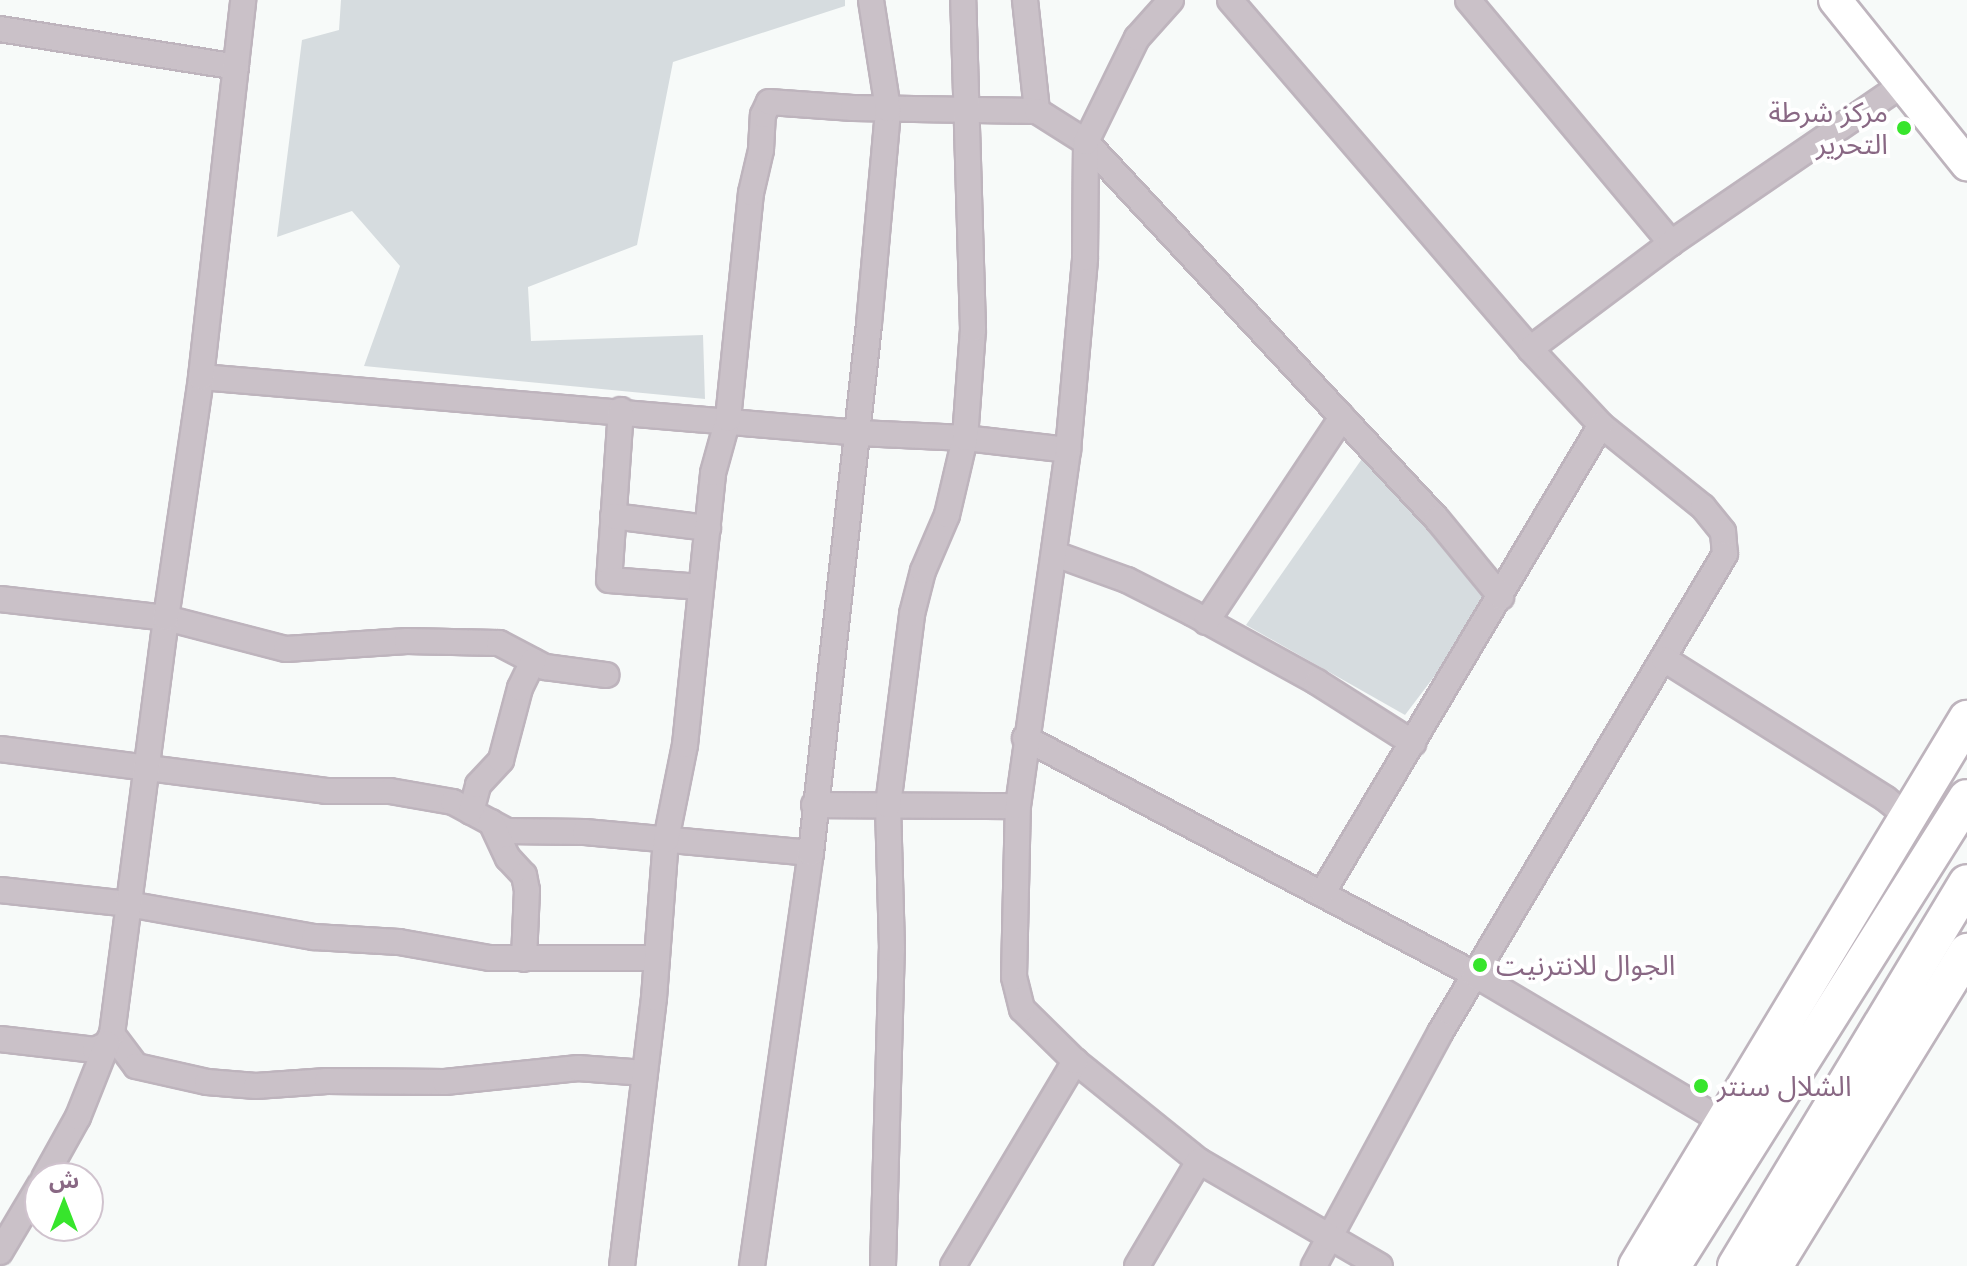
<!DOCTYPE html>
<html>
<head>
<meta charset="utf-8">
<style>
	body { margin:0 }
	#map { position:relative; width:1967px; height:1266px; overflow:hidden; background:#f7faf9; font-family:"PT Sans","Noto Sans Arabic",sans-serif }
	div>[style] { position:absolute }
	.green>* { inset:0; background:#d6dcdf }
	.roads { filter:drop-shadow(2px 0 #beb4bd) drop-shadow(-2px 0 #beb4bd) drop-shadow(0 2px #beb4bd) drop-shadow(0 -2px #beb4bd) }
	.minor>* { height:24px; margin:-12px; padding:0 12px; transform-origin:12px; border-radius:12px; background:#cac1c8 }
	.major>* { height:32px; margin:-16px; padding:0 16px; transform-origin:16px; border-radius:16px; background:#fff }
	.highway>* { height:36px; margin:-18px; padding:0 18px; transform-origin:18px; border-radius:18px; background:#fff }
	.dots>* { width:22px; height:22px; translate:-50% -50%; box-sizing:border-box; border:4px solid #fff; border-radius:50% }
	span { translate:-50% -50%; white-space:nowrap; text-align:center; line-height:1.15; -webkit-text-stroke:8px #fff; paint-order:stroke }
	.poi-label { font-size:28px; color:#896884 }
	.right { translate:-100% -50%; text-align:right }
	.left { translate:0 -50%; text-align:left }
	.north { position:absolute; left:24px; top:1162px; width:80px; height:80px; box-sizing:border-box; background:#fff; border:2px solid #d0c3ce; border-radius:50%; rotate:0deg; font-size:22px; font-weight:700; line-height:32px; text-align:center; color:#896884 }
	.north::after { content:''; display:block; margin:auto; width:28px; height:36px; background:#37e52c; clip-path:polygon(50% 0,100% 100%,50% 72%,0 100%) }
</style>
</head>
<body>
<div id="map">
	<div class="green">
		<i style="clip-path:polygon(341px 0,845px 0,845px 6px,673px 62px,637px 245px,528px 287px,531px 341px,703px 335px,705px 399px,364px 366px,400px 266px,352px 211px,277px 237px,302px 40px,339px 30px)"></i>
		<i style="clip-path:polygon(1366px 453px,1490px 603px,1405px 715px,1246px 625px)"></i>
	</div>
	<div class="roads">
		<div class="minor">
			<i style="left:1025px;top:0;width:112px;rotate:83.8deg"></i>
			<i style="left:1230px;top:0;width:460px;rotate:49.3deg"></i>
			<i style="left:1530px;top:349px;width:104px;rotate:46.9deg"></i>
			<i style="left:1601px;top:425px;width:131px;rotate:38.8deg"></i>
			<i style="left:1703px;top:507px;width:32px;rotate:51deg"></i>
			<i style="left:1723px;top:532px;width:22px;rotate:85deg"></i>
			<i style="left:1725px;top:554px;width:557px;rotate:120.75deg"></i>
			<i style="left:1440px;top:1033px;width:265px;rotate:118.4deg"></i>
			<i style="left:1468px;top:0;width:317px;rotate:50.1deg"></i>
			<i style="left:0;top:29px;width:239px;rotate:9.1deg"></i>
			<i style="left:1530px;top:349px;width:176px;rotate:-36.9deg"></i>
			<i style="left:1671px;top:243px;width:280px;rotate:-34.4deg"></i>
			<i style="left:201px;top:377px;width:660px;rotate:4.86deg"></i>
			<i style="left:859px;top:433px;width:106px;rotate:2.7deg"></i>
			<i style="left:965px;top:438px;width:104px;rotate:6.6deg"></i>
			<i style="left:621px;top:410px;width:170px;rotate:94deg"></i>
			<i style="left:609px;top:580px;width:92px;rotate:4.4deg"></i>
			<i style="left:613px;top:516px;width:96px;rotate:7.2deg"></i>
			<i style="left:1055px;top:554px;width:77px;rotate:19.9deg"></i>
			<i style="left:1127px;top:580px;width:73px;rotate:26.9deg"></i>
			<i style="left:1192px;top:613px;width:143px;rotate:28.9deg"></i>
			<i style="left:1317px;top:682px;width:114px;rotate:32.4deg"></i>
			<i style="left:0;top:599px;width:167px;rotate:6.5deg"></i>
			<i style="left:166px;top:618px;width:124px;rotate:14.5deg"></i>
			<i style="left:286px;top:649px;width:121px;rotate:-3.8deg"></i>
			<i style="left:407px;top:641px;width:92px;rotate:1.2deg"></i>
			<i style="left:499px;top:643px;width:52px;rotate:27.6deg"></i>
			<i style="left:545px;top:667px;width:62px;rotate:7.5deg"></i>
			<i style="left:1206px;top:622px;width:246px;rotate:-56.4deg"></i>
			<i style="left:1664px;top:659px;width:262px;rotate:32.2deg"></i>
			<i style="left:1886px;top:799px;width:28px;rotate:39deg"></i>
			<i style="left:1025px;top:738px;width:507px;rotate:27.73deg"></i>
			<i style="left:1474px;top:974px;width:291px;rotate:30.6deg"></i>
			<i style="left:0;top:749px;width:329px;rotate:7.3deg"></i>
			<i style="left:326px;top:791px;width:64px"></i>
			<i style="left:390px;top:791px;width:64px;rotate:9.9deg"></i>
			<i style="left:453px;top:802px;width:61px;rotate:28.2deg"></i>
			<i style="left:507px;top:831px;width:78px;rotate:0.7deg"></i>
			<i style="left:585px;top:832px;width:227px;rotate:5.3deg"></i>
			<i style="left:814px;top:805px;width:204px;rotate:0.3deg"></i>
			<i style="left:471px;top:812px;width:28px;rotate:-75deg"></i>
			<i style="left:478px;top:785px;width:34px;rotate:-47deg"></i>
			<i style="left:501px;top:760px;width:74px;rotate:-75.2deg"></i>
			<i style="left:520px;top:688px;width:30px;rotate:-64deg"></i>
			<i style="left:491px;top:822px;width:40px;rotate:65deg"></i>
			<i style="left:508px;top:858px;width:23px;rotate:47deg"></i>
			<i style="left:524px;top:875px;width:15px;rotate:79deg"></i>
			<i style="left:527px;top:890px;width:69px;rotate:92.5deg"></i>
			<i style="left:0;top:890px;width:129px;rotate:6.2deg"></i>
			<i style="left:128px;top:904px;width:189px;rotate:10.1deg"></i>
			<i style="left:314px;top:937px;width:85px;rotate:3.4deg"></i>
			<i style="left:399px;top:942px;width:92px;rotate:10deg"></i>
			<i style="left:490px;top:958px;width:167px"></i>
			<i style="left:1323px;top:892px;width:543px;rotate:-59.24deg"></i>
			<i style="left:112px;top:1034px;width:40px;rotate:53deg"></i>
			<i style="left:136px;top:1066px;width:73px;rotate:12.7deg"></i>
			<i style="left:207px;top:1082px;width:49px;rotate:4.7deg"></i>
			<i style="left:256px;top:1086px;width:71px;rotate:-4deg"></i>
			<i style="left:327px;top:1081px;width:118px;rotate:0.5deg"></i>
			<i style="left:445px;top:1082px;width:134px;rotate:-6deg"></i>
			<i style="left:578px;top:1068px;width:67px;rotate:4.3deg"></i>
			<i style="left:0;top:1039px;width:96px;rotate:6.6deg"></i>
			<i style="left:95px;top:1050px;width:13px;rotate:-27deg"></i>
			<i style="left:107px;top:1044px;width:11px;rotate:-63deg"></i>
			<i style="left:112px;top:1034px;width:419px;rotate:-82.6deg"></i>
			<i style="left:166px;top:618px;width:244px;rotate:-81.7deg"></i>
			<i style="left:201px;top:377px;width:379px;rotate:-83.6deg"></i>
			<i style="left:1075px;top:1061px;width:159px;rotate:38.9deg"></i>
			<i style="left:1199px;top:1161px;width:209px;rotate:30.1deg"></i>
			<i style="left:44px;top:1178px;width:70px;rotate:-60.9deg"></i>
			<i style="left:78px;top:1117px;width:79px;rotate:-68.3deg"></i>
			<i style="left:0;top:1252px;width:78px;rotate:-59.2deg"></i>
			<i style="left:622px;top:1266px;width:270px;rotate:-83.2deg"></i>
			<i style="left:654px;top:998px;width:158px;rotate:-85.7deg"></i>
			<i style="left:666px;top:840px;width:97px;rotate:-78.7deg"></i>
			<i style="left:685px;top:745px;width:273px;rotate:-84.1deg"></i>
			<i style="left:713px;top:473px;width:56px;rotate:-74.5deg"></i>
			<i style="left:728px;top:419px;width:227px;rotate:-84.2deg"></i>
			<i style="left:751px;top:193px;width:44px;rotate:-76.9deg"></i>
			<i style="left:761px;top:150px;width:35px;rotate:-87deg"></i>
			<i style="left:763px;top:115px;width:14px;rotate:-65deg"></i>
			<i style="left:769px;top:102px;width:84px;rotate:4.1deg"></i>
			<i style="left:853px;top:108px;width:184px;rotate:0.9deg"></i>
			<i style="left:1037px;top:111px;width:58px;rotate:32.3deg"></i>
			<i style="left:1086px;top:142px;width:515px;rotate:47.05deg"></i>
			<i style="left:1437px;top:519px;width:101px;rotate:50.6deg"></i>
			<i style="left:752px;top:1266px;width:417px;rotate:-81.9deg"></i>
			<i style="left:811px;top:853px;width:532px;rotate:-83.74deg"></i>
			<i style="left:869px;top:324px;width:216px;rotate:-84.9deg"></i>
			<i style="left:888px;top:109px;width:110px;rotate:-98.9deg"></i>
			<i style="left:883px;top:1266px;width:317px;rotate:-88.4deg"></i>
			<i style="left:892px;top:949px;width:144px;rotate:-91.6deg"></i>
			<i style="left:888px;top:805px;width:193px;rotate:-82.8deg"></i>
			<i style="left:912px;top:614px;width:44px;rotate:-75.7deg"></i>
			<i style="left:923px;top:571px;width:61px;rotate:-66.8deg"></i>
			<i style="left:947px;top:515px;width:79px;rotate:-76.8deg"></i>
			<i style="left:965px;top:438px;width:109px;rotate:-85.8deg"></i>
			<i style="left:973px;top:329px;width:329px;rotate:-91.7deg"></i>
			<i style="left:953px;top:1266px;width:239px;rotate:-59.2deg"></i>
			<i style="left:1075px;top:1061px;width:74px;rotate:-135.5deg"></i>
			<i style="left:1022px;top:1009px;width:33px;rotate:-104deg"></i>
			<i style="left:1014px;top:977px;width:171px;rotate:-88.7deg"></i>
			<i style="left:1018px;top:806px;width:359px;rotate:-82deg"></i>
			<i style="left:1068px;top:450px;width:193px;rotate:-84.9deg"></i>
			<i style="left:1085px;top:258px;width:116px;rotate:-89.5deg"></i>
			<i style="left:1086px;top:142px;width:116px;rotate:-63.9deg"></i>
			<i style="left:1137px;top:38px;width:51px;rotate:-48.2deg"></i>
			<i style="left:1137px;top:1266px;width:122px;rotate:-59.4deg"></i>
		</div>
		<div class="major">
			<i style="left:1835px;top:0;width:211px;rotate:51.2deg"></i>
		</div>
		<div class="highway">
			<i style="left:1637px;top:1266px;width:639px;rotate:-58.9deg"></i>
			<i style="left:1672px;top:1266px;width:553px;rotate:-57.78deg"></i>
			<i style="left:1736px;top:1266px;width:447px;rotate:-58.9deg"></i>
			<i style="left:1774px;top:1266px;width:369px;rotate:-58.4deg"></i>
		</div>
	</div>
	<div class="dots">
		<i style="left:1904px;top:128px;background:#37e52c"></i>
		<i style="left:1480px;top:965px;background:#37e52c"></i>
		<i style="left:1701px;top:1086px;background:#37e52c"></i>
	</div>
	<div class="poi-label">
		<span class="right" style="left:1888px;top:128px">مركز شرطة<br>التحرير</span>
		<span class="left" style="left:1496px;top:965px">الجوال للانترنيت</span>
		<span class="left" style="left:1717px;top:1086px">الشلال سنتر</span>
	</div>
	<div class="north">ش</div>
</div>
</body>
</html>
